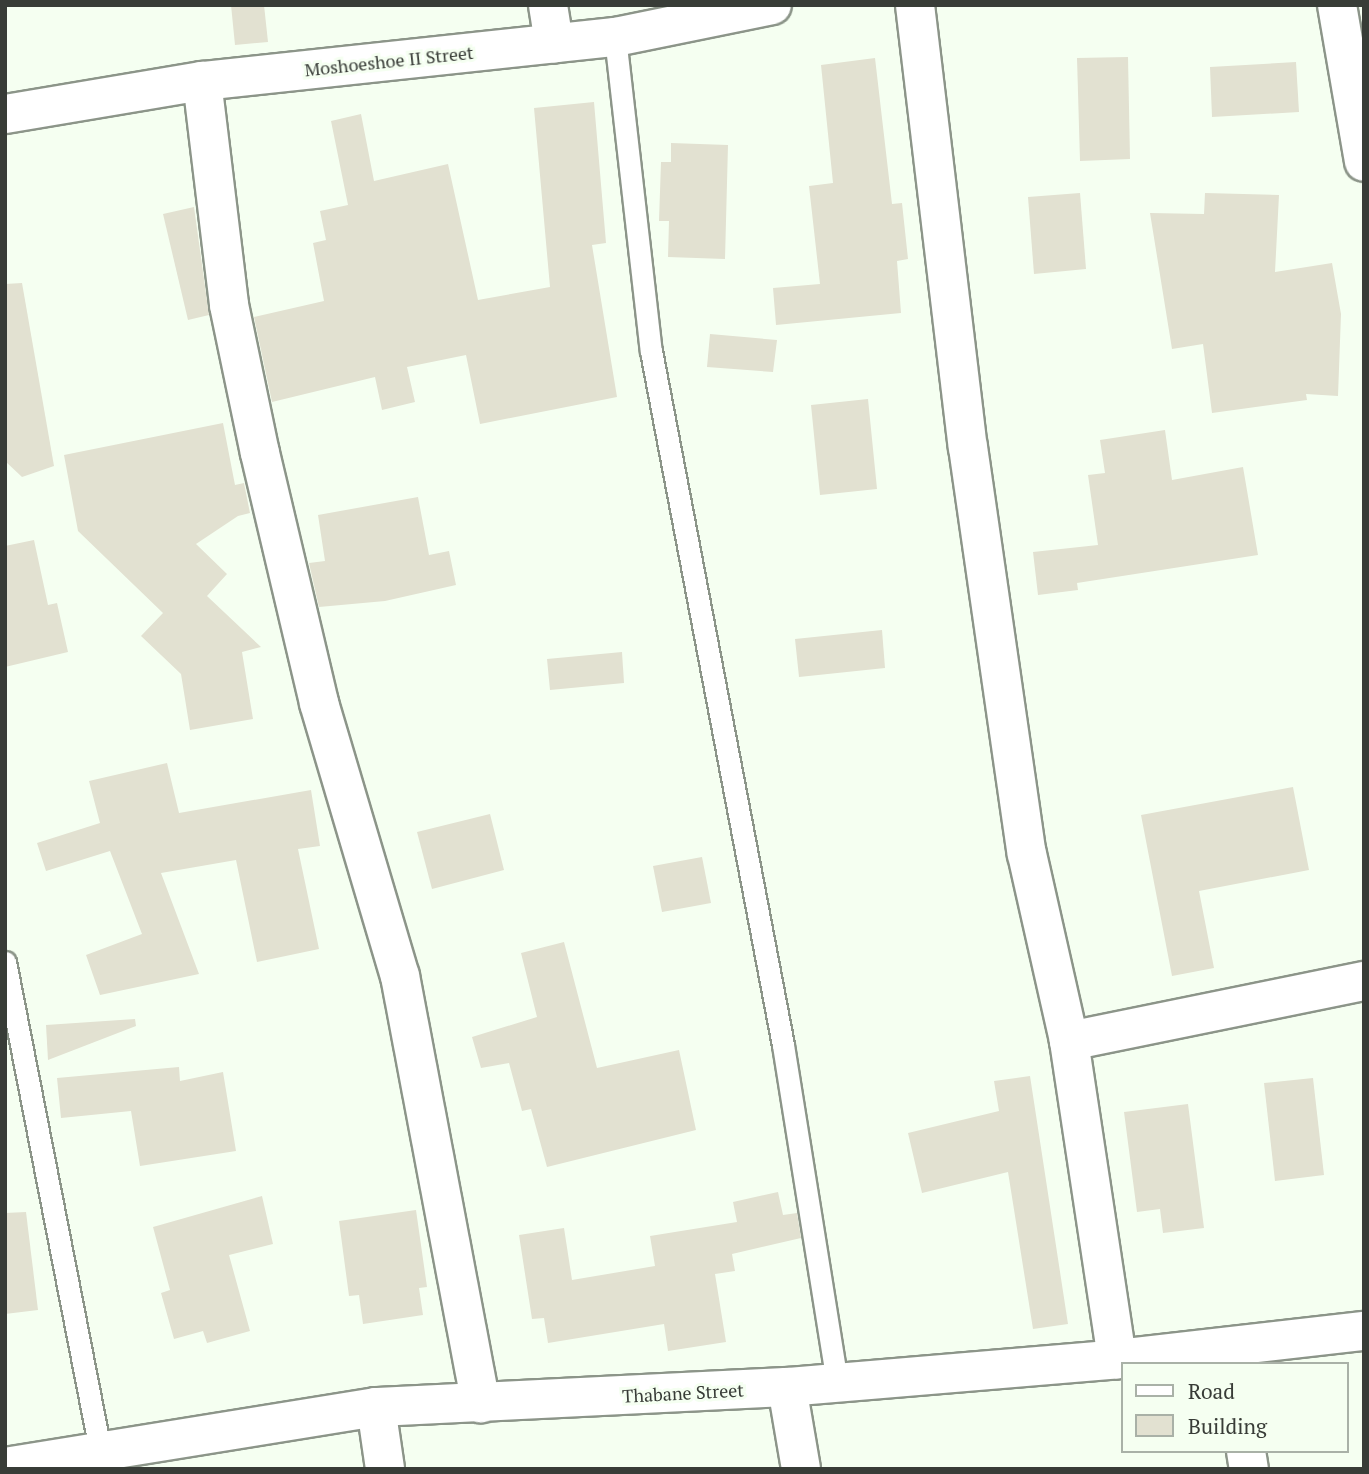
<!DOCTYPE html>
<html>
<head>
<meta charset="utf-8">
<style>
	body { margin:0 }
	#map { position:relative; width:1369px; height:1474px; overflow:hidden; background:#f5fff1; font-family:"PT Serif",serif }
	div>[style] { position:absolute }
	.building>* { inset:0; background:#e2e1d1 }
	.roads { filter:drop-shadow(2px 0 #8c9589) drop-shadow(-2px 0 #8c9589) drop-shadow(0 2px #8c9589) drop-shadow(0 -2px #8c9589) }
	.lane>* { height:21px; margin:-10.5px; padding:0 10.5px; transform-origin:10.5px; border-radius:10.5px; background:#fff }
	.street>* { height:38px; margin:-19px; padding:0 19px; transform-origin:19px; border-radius:19px; background:#fff }
	.secondary>* { height:38px; margin:-19px; padding:0 19px; transform-origin:19px; border-radius:19px; background:#fff }
	span { translate:-50% -50%; white-space:nowrap; text-align:center; line-height:1.15; -webkit-text-stroke:6px #f5fff1; paint-order:stroke }
	.street-label { font-size:18px; color:#383c37 }
	.frame { position:absolute; inset:0; border:7px solid #383c37; pointer-events:none }
	.legend { position:absolute; left:1121px; top:1362px; width:228px; height:91px; box-sizing:border-box; background:#f5fff1; border:2px solid #a9b1a7; margin:0; padding:9px 12px; list-style:none; font-size:21px; color:#383c37 }
	.legend li { display:flex; align-items:center; gap:14px; height:35px }
	.legend b { width:35px; border:2px solid #a9b1a7 }
</style>
</head>
<body>
<div id="map">
	<div class="building">
		<i style="clip-path:polygon(231px 5px,264px 5px,268px 42px,235px 45px)"></i>
		<i style="clip-path:polygon(1128px 57px,1130px 159px,1080px 161px,1077px 58px)"></i>
		<i style="clip-path:polygon(875px 58px,892px 204px,902px 203px,908px 259px,897px 261px,901px 313px,776px 325px,773px 288px,820px 284px,809px 186px,833px 183px,821px 65px)"></i>
		<i style="clip-path:polygon(1296px 62px,1299px 112px,1212px 117px,1210px 67px)"></i>
		<i style="clip-path:polygon(594px 102px,606px 243px,592px 245px,617px 397px,480px 424px,466px 355px,407px 367px,415px 402px,382px 410px,375px 377px,272px 402px,254px 317px,324px 301px,313px 243px,326px 240px,320px 211px,348px 205px,331px 121px,361px 114px,374px 181px,448px 164px,478px 300px,550px 287px,534px 108px)"></i>
		<i style="clip-path:polygon(671px 143px,728px 145px,725px 259px,668px 257px,669px 221px,659px 221px,661px 162px,671px 162px)"></i>
		<i style="clip-path:polygon(1080px 193px,1086px 269px,1034px 274px,1028px 197px)"></i>
		<i style="clip-path:polygon(1205px 193px,1279px 195px,1275px 272px,1332px 263px,1341px 314px,1338px 396px,1306px 394px,1307px 400px,1212px 413px,1203px 344px,1172px 349px,1150px 213px,1204px 214px)"></i>
		<i style="clip-path:polygon(194px 207px,209px 315px,188px 320px,163px 214px)"></i>
		<i style="clip-path:polygon(22px 283px,54px 466px,22px 477px,5px 461px,5px 284px)"></i>
		<i style="clip-path:polygon(710px 334px,777px 340px,773px 372px,707px 367px)"></i>
		<i style="clip-path:polygon(868px 399px,877px 489px,820px 495px,811px 405px)"></i>
		<i style="clip-path:polygon(223px 423px,235px 485px,244px 483px,250px 513px,238px 516px,196px 544px,227px 574px,207px 596px,261px 647px,242px 652px,253px 719px,190px 730px,181px 674px,141px 636px,163px 613px,78px 531px,64px 455px)"></i>
		<i style="clip-path:polygon(1165px 430px,1172px 480px,1243px 467px,1258px 555px,1077px 583px,1078px 590px,1038px 595px,1033px 552px,1098px 545px,1088px 475px,1105px 473px,1100px 440px)"></i>
		<i style="clip-path:polygon(418px 497px,429px 555px,449px 551px,456px 585px,385px 601px,319px 607px,309px 563px,325px 561px,318px 515px)"></i>
		<i style="clip-path:polygon(34px 540px,48px 605px,57px 603px,68px 652px,5px 667px,5px 546px)"></i>
		<i style="clip-path:polygon(882px 630px,885px 668px,799px 677px,795px 639px)"></i>
		<i style="clip-path:polygon(622px 652px,624px 683px,550px 690px,547px 659px)"></i>
		<i style="clip-path:polygon(167px 763px,179px 813px,311px 790px,320px 846px,298px 849px,319px 949px,257px 962px,236px 860px,161px 873px,199px 974px,100px 995px,86px 955px,142px 934px,110px 851px,46px 871px,37px 843px,100px 823px,89px 781px)"></i>
		<i style="clip-path:polygon(1293px 787px,1309px 870px,1199px 891px,1214px 968px,1172px 976px,1141px 815px)"></i>
		<i style="clip-path:polygon(490px 814px,504px 870px,432px 889px,417px 832px)"></i>
		<i style="clip-path:polygon(702px 857px,711px 903px,662px 912px,653px 866px)"></i>
		<i style="clip-path:polygon(564px 942px,597px 1068px,679px 1050px,696px 1130px,547px 1167px,531px 1109px,522px 1111px,509px 1063px,481px 1068px,472px 1037px,537px 1017px,521px 953px)"></i>
		<i style="clip-path:polygon(135px 1019px,136px 1026px,48px 1060px,46px 1025px)"></i>
		<i style="clip-path:polygon(179px 1067px,180px 1081px,223px 1072px,236px 1151px,140px 1166px,131px 1111px,61px 1118px,57px 1078px)"></i>
		<i style="clip-path:polygon(1030px 1076px,1068px 1324px,1033px 1329px,1008px 1172px,922px 1193px,908px 1133px,999px 1111px,994px 1081px)"></i>
		<i style="clip-path:polygon(1313px 1078px,1324px 1175px,1275px 1181px,1264px 1083px)"></i>
		<i style="clip-path:polygon(1188px 1104px,1204px 1228px,1163px 1233px,1160px 1209px,1137px 1212px,1124px 1112px)"></i>
		<i style="clip-path:polygon(778px 1192px,783px 1215px,797px 1213px,801px 1238px,732px 1254px,735px 1271px,715px 1274px,726px 1342px,668px 1351px,664px 1324px,548px 1343px,544px 1318px,532px 1319px,519px 1235px,564px 1228px,572px 1280px,655px 1266px,650px 1236px,737px 1222px,733px 1202px)"></i>
		<i style="clip-path:polygon(262px 1196px,273px 1244px,229px 1255px,250px 1331px,207px 1343px,203px 1331px,174px 1339px,161px 1293px,170px 1290px,153px 1227px)"></i>
		<i style="clip-path:polygon(416px 1210px,427px 1287px,419px 1288px,423px 1315px,363px 1324px,359px 1295px,349px 1296px,339px 1221px)"></i>
		<i style="clip-path:polygon(26px 1212px,38px 1310px,5px 1314px,5px 1213px)"></i>
	</div>
	<div class="roads">
		<div class="lane">
			<i style="left:615px;top:37px;width:316px;rotate:83.5deg"></i>
			<i style="left:651px;top:351px;width:706px;rotate:79.23deg"></i>
			<i style="left:783px;top:1045px;width:341px;rotate:80.9deg"></i>
			<i style="left:5px;top:962px;width:502px;rotate:78.98deg"></i>
		</div>
		<div class="street">
			<i style="left:548px;top:5px;width:39px;rotate:81deg"></i>
			<i style="left:915px;top:5px;width:445px;rotate:83.2deg"></i>
			<i style="left:968px;top:447px;width:411px;rotate:81.8deg"></i>
			<i style="left:1027px;top:854px;width:192px;rotate:77.3deg"></i>
			<i style="left:1069px;top:1041px;width:322px;rotate:81.4deg"></i>
			<i style="left:1337px;top:5px;width:159px;rotate:80.2deg"></i>
			<i style="left:202px;top:81px;width:226px;rotate:83.1deg"></i>
			<i style="left:229px;top:305px;width:151px;rotate:78.2deg"></i>
			<i style="left:260px;top:453px;width:257px;rotate:76.7deg"></i>
			<i style="left:319px;top:703px;width:285px;rotate:73.5deg"></i>
			<i style="left:400px;top:976px;width:435px;rotate:79.3deg"></i>
			<i style="left:5px;top:114px;width:200px;rotate:-9.5deg"></i>
			<i style="left:202px;top:81px;width:415px;rotate:-6.1deg"></i>
			<i style="left:615px;top:37px;width:160px;rotate:-11.5deg"></i>
			<i style="left:1069px;top:1041px;width:301px;rotate:-11.5deg"></i>
			<i style="left:787px;top:1387px;width:83px;rotate:80.3deg"></i>
			<i style="left:376px;top:1407px;width:63px;rotate:81.7deg"></i>
			<i style="left:1246px;top:1451px;width:18px;rotate:81deg"></i>
		</div>
		<div class="secondary">
			<i style="left:5px;top:1467px;width:376px;rotate:-9.2deg"></i>
			<i style="left:376px;top:1407px;width:411px;rotate:-2.8deg"></i>
			<i style="left:787px;top:1387px;width:331px;rotate:-4.8deg"></i>
			<i style="left:1117px;top:1359px;width:249px;rotate:-6.5deg"></i>
		</div>
	</div>
	<div class="street-label">
		<span style="left:389px;top:61px;rotate:-6deg">Moshoeshoe II Street</span>
		<span style="left:683px;top:1393px;rotate:-3deg">Thabane Street</span>
	</div>
	<div class="frame"></div>
	<ul class="legend">
	<li><b style="height:9px;background:#fff"></b>Road</li>
	<li><b style="height:19px;background:#e2e1d1"></b>Building</li>
	</ul>
</div>
</body>
</html>
